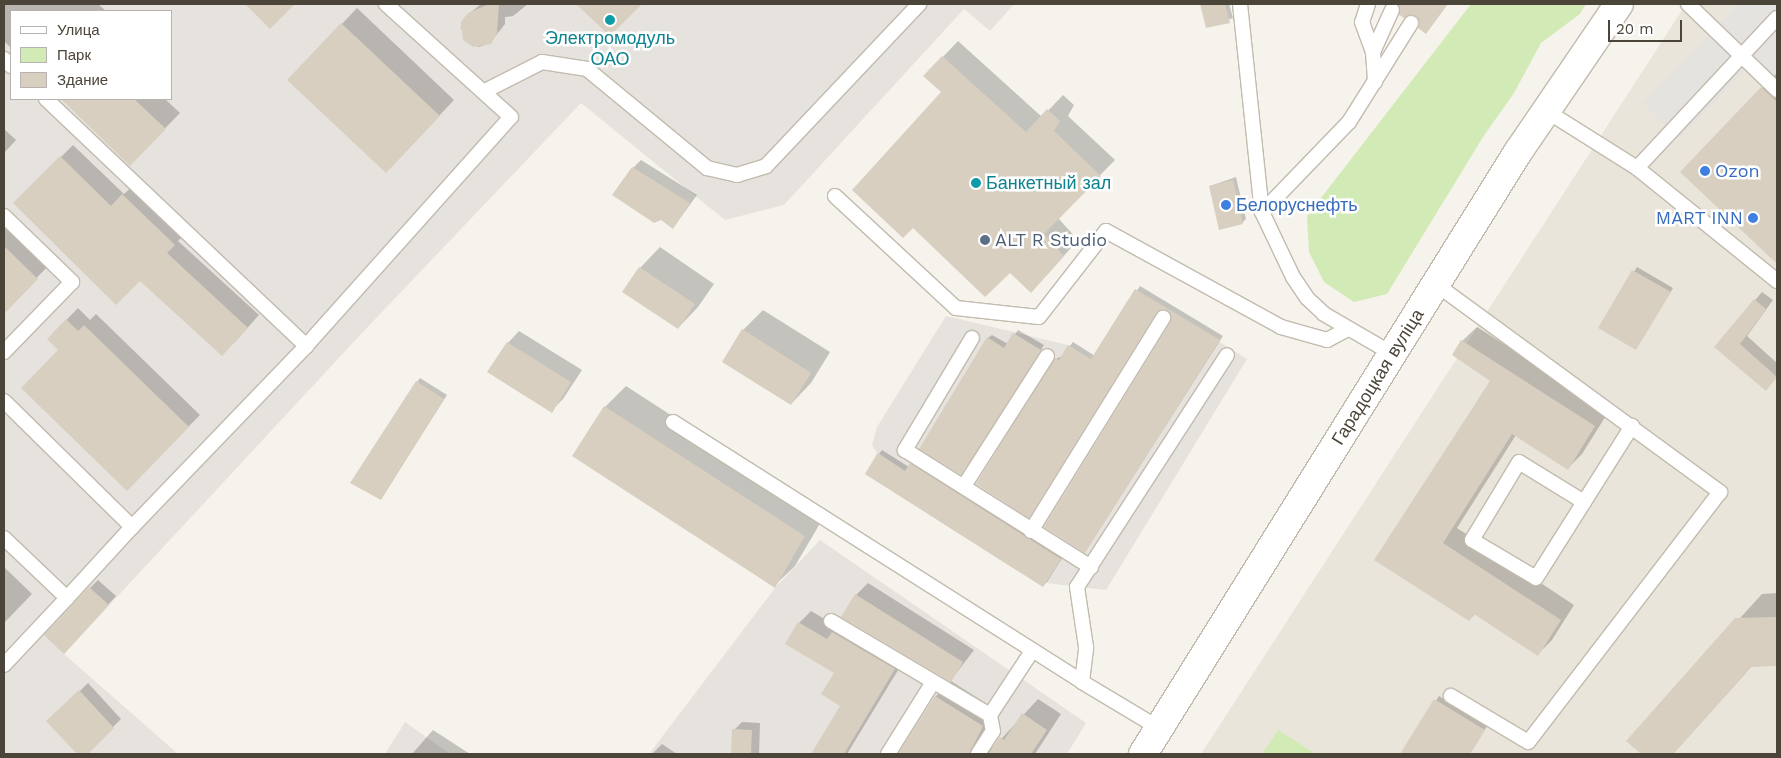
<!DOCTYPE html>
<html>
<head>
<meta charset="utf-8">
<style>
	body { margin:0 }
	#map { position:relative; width:1781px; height:758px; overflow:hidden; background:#f6f3ec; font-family:"Work Sans",sans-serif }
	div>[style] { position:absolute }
	.residential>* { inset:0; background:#eae5da }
	.industrial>* { inset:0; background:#e6e2dd }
	.green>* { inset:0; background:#d2eab5 }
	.parking>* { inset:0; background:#e5e3e0 }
	.shadow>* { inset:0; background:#0003 }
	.building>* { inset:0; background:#d8cfc1 }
	.roads { filter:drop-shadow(1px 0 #c2bbae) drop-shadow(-1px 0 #c2bbae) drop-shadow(0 1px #c2bbae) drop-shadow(0 -1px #c2bbae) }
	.service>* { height:14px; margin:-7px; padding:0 7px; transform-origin:7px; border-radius:7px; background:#fff }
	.tertiary>* { height:28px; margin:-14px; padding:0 14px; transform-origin:14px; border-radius:14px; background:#fff }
	.dots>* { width:14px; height:14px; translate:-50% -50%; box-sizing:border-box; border:2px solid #fff; border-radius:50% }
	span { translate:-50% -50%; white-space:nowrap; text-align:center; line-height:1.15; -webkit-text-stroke:5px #fff; paint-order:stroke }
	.culture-label { font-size:18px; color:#0d838f }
	.left { translate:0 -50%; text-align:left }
	.shop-label { font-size:18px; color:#366cbe }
	.right { translate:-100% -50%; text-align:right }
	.service-label { font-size:18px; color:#4e5e75 }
	.street-label { font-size:18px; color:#4b4439 }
	.frame { position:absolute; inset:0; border:5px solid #4b4439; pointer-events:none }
	.legend { position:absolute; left:10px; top:10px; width:162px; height:90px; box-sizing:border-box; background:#fff; border:1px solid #b7b4b0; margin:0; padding:6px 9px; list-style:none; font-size:15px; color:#4b4439 }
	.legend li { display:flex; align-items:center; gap:10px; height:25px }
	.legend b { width:25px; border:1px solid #b7b4b0 }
	.scale { position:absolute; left:1608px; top:20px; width:74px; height:22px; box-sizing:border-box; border:2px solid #4b4439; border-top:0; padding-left:6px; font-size:15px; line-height:18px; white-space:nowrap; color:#4b4439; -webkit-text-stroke:4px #fff; paint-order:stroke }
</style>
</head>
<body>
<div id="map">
	<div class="residential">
		<i style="clip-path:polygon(1686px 4px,1777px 4px,1777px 754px,1201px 754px)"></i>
	</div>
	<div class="industrial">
		<i style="clip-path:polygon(evenodd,4px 4px,1014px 4px,990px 31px,964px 9px,784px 205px,725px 220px,581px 103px,362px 333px,64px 654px,178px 754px,4px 754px,4px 4px,11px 11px,171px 11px,171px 99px,11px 99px,11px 11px)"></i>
		<i style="clip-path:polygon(1135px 289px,1247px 359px,1106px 590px,1046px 583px,1043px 587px,865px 474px,877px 453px,872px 445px,877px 427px,946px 316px,1068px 345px,1091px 359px)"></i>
		<i style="clip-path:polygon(820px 540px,1086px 723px,1067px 754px,649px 754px,775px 588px)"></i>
		<i style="clip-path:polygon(405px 722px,450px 754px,385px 754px)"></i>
	</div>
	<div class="green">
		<i style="clip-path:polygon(1471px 4px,1586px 4px,1580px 14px,1541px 43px,1514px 93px,1483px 137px,1387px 294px,1354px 302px,1324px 282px,1309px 252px,1307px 216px)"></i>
		<i style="clip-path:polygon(1278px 730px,1316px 754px,1262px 754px)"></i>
	</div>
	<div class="parking">
		<i style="clip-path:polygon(1739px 4px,1777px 4px,1777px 95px,1748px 67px,1679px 139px,1643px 103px)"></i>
	</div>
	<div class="shadow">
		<i style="clip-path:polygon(4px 4px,98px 4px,106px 11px,11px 11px,11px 48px,4px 41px)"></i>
		<i style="clip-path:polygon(481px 4px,528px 4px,513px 16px,505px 17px,505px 24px,490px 43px,479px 47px,468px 43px,461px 28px,465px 17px)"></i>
		<i style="clip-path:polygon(578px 4px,641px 4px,610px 35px)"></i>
		<i style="clip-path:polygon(1201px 4px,1229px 4px,1233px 18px,1207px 27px)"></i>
		<i style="clip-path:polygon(357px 8px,454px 100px,401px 156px,289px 80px)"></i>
		<i style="clip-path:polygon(958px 41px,1042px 117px,1063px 95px,1074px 105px,1068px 116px,1115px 160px,1058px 218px,1078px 240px,1046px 276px,943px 92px,925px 76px)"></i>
		<i style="clip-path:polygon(1777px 73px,1777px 262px,1682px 172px)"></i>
		<i style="clip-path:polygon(63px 99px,165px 99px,180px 113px,130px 164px)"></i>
		<i style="clip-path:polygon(4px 129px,16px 140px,4px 153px)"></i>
		<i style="clip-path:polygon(73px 145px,124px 194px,135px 184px,186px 233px,178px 241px,259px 315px,234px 343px,140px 280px,15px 203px)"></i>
		<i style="clip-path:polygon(641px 160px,697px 195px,673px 228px,633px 168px)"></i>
		<i style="clip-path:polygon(1236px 177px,1246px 219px,1242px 223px,1210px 186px)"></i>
		<i style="clip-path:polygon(4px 223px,48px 266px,6px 310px,4px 307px)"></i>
		<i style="clip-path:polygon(660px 247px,714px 284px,698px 307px,678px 328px,640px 268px)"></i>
		<i style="clip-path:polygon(1637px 267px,1673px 288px,1636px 349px,1600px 327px)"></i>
		<i style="clip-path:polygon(1140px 286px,1223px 336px,1088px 547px,1172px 323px,1169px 310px,1163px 308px,1157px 311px,1032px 512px,977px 484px,1056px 359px,1062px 356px,1073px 342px,1095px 356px)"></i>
		<i style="clip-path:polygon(1762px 292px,1773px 300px,1747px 336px,1777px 363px,1777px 377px,1766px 389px,1716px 346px)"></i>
		<i style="clip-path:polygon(78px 308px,90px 320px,96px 314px,200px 415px,127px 489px,60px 350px,48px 339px)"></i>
		<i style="clip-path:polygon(763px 310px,830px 352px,811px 383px,791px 404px,743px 330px)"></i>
		<i style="clip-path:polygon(1477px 327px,1609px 411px,1582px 454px,1568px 468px,1516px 435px,1457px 528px,1574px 605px,1552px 640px,1538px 654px,1475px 614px,1469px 620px,1376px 560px,1491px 380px,1462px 341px)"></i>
		<i style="clip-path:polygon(1018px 330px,1044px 345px,964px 470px,988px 338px,992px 335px,1008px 344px)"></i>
		<i style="clip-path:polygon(519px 331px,582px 370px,563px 399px,551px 411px,508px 343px)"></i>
		<i style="clip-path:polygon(420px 378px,447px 395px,381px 499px,417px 382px)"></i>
		<i style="clip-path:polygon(626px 386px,825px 515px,795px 566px,774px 586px,574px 456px,605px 407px)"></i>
		<i style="clip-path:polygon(882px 450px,909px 467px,915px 461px,1064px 555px,1047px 582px,1043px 585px,879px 454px)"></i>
		<i style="clip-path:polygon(4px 567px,32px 594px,4px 623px)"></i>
		<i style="clip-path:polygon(98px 580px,116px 596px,72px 644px,90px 588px)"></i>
		<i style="clip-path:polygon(868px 583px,974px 650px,951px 680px,856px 595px)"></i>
		<i style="clip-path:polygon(1777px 593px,1777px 664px,1753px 665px,1673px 754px,1643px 754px,1628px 741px,1762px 594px)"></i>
		<i style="clip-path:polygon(811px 611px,838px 627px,844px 620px,906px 657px,847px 754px,813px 754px,842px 705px,835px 673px,799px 623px)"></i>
		<i style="clip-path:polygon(951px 681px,998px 711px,984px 737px,993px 748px,1038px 699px,1061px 714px,1035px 754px,899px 754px,936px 696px)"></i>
		<i style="clip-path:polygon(88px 683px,121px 719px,86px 754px,79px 754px,48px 722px)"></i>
		<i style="clip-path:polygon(1439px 696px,1487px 726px,1470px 754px,1401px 754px)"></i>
		<i style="clip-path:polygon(742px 722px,760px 723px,759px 754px,732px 754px,734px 730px)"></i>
		<i style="clip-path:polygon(433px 730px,470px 754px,412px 754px)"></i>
		<i style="clip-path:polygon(662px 744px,677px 754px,652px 754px)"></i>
	</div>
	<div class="building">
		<i style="clip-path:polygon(245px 4px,295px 4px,270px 29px)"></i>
		<i style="clip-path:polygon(489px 4px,499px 4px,497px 33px,491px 44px,473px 47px,463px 40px,461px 22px,468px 13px)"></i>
		<i style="clip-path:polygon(576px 4px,642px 4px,610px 36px)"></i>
		<i style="clip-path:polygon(1200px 4px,1225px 4px,1230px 23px,1206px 28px)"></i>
		<i style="clip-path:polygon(1398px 4px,1448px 4px,1426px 34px,1418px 28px,1420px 23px,1416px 16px,1404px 18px,1399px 15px)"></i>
		<i style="clip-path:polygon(341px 23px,440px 116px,386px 173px,287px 80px)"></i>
		<i style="clip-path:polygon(942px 56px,1026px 132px,1047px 109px,1060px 121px,1054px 131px,1101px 176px,1044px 234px,1064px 256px,1031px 293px,1010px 273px,985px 297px,913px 228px,903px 238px,852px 190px,941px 92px,923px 76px)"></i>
		<i style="clip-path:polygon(1761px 87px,1777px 102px,1777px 264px,1680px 172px)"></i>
		<i style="clip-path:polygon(61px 99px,134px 99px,166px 129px,130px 166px)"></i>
		<i style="clip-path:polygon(60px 156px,111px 206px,122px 194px,175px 245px,167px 253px,248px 328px,222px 356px,140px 281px,116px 305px,13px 203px)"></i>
		<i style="clip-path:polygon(632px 167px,690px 203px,673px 229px,661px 220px,654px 223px,612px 195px)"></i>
		<i style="clip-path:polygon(1233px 180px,1243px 224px,1219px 230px,1209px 186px)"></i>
		<i style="clip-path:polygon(4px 246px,38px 279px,4px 314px)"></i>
		<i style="clip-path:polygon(639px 267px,695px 304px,678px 329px,622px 292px)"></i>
		<i style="clip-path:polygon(1632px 270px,1671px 292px,1636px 350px,1598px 328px)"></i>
		<i style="clip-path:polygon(1135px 289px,1220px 340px,1085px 553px,1044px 527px,1170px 323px,1168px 311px,1163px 309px,1156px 313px,1029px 518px,976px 484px,1055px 358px,1059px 360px,1068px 345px,1091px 359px)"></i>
		<i style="clip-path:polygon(1754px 299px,1766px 309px,1740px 344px,1777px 377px,1766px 391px,1714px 347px)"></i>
		<i style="clip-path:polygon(66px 319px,78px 331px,84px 325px,189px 427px,127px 491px,21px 388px,58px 350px,47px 339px)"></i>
		<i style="clip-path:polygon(742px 329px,811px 373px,791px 405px,722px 362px)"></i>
		<i style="clip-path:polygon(1013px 333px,1041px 350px,961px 475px,919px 449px,987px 337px,1004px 348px)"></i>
		<i style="clip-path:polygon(1461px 340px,1595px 426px,1568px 470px,1512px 434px,1443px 543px,1561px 620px,1538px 656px,1474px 614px,1469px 621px,1374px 560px,1490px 381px,1452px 355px)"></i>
		<i style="clip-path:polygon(507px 342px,571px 382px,552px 413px,487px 372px)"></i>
		<i style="clip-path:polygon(416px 381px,444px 399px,381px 500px,350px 483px)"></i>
		<i style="clip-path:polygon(604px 406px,805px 536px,775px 588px,572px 456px)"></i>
		<i style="clip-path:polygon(878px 453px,905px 471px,910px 463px,1061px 559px,1043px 587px,865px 474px)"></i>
		<i style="clip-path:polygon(89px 587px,109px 605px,64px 654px,44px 635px)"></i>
		<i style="clip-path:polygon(855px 594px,963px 662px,951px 682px,841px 617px)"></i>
		<i style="clip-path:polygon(1777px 617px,1777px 666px,1751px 667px,1673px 754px,1641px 754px,1626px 741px,1735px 618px)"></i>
		<i style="clip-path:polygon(798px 622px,827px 639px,832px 632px,895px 669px,844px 754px,811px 754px,840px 706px,821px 694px,834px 673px,785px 644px)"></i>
		<i style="clip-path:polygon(79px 690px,114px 728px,88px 754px,77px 754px,46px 721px)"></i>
		<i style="clip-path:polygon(935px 696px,983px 726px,969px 754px,898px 754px)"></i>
		<i style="clip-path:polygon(1434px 699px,1485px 730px,1470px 754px,1400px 754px)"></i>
		<i style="clip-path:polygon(1022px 713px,1047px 730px,1031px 754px,988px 754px,1000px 737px,1004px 740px)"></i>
		<i style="clip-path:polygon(732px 729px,752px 730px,751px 754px,731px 754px)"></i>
	</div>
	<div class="roads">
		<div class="service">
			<i style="left:1240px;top:4px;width:209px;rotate:84deg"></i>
			<i style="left:1262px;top:212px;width:72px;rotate:64.5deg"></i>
			<i style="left:1293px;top:277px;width:25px;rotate:56deg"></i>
			<i style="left:1307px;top:298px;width:23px;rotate:43deg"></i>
			<i style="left:1324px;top:314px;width:78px;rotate:30.2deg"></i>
			<i style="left:1368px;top:4px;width:19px;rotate:108deg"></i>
			<i style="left:1362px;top:22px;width:32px;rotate:70deg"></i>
			<i style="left:1373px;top:52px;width:30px;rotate:86deg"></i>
			<i style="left:1688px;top:4px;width:124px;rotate:44deg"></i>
			<i style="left:1373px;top:52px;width:46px;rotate:-65.7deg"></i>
			<i style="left:4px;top:59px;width:10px;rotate:45deg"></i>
			<i style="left:485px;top:91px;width:64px;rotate:-27deg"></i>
			<i style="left:542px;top:62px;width:46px;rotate:8.8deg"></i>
			<i style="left:587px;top:69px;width:156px;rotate:39.5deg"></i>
			<i style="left:707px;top:168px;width:31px;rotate:13deg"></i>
			<i style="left:737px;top:175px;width:30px;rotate:-17deg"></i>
			<i style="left:766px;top:166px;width:223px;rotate:-46.6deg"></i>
			<i style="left:46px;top:99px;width:359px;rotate:43.5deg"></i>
			<i style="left:306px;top:346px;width:307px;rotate:-48.2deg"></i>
			<i style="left:511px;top:117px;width:169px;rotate:-137.9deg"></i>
			<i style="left:1548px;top:112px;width:105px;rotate:32.2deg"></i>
			<i style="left:1637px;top:168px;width:180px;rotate:38.9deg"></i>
			<i style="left:1637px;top:168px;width:205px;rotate:-47deg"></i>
			<i style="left:835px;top:196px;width:165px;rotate:42.8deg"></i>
			<i style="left:956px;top:308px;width:83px;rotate:6.2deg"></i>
			<i style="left:1039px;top:317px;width:109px;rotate:-52.1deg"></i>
			<i style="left:1106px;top:231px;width:200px;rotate:28.7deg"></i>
			<i style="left:1281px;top:327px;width:48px;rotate:15.8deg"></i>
			<i style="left:1327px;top:340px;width:24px;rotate:-28deg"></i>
			<i style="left:1262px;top:212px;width:125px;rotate:-46deg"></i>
			<i style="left:1349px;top:122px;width:117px;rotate:-57.9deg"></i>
			<i style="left:4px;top:216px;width:95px;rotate:44.1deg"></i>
			<i style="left:72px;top:282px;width:98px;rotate:134.2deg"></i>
			<i style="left:1437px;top:285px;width:351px;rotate:36.2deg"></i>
			<i style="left:1720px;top:492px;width:315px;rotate:127.5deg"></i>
			<i style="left:1528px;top:742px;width:90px;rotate:-149.1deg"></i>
			<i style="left:972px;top:338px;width:131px;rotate:120.9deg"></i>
			<i style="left:905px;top:450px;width:220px;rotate:32.2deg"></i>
			<i style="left:4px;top:401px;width:180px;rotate:44.5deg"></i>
			<i style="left:132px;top:527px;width:96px;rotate:132.5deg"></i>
			<i style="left:673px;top:422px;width:485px;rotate:32.4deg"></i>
			<i style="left:1082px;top:682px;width:90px;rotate:30.9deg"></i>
			<i style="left:964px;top:486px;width:154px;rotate:-57.4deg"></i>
			<i style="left:1584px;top:502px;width:76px;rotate:-148.4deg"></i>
			<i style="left:1519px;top:462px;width:91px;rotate:121.1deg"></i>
			<i style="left:1472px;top:540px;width:74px;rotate:30.7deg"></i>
			<i style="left:1536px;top:578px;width:180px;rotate:-57.7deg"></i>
			<i style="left:132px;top:527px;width:251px;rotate:-46.1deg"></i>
			<i style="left:1031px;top:531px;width:251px;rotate:-58.2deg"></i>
			<i style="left:4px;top:538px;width:87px;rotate:43.6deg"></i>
			<i style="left:67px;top:598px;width:92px;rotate:133.2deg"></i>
			<i style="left:831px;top:621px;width:185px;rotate:30.6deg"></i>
			<i style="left:1082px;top:682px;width:35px;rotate:-83deg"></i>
			<i style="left:1086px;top:647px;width:61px;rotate:-98.5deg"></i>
			<i style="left:1077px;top:587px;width:276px;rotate:-57.1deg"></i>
			<i style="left:888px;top:754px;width:85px;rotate:-58deg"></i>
			<i style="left:978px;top:754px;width:27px;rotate:-57deg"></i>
			<i style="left:993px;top:731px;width:16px;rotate:-101deg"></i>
			<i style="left:990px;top:715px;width:77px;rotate:-56.7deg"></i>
		</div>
		<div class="tertiary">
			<i style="left:1143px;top:754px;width:709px;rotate:-58.08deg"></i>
			<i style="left:1518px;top:152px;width:179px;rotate:-55.7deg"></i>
		</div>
	</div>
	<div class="dots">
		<i style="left:610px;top:20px;background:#0f9aa8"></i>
		<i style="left:1705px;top:171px;background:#3f7fe0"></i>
		<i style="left:976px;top:183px;background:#0f9aa8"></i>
		<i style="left:1226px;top:205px;background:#3f7fe0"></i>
		<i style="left:1753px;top:218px;background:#3f7fe0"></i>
		<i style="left:985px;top:240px;background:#5c6f8a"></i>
	</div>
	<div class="culture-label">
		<span style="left:610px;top:49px">Электромодуль<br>ОАО</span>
		<span class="left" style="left:986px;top:183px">Банкетный зал</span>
	</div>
	<div class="shop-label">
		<span class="left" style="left:1715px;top:171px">Ozon</span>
		<span class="left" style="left:1236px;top:205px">Белоруснефть</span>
		<span class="right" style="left:1743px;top:218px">MART INN</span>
	</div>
	<div class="service-label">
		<span class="left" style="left:995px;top:240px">ALT R Studio</span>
	</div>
	<div class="street-label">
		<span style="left:1378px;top:377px;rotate:-58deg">Гарадоцкая вуліца</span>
	</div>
	<div class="frame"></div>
	<ul class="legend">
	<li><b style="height:6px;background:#fff"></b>Улица</li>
	<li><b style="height:14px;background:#d2eab5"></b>Парк</li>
	<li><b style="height:14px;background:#d8cfc1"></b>Здание</li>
	</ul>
	<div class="scale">20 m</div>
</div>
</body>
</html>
